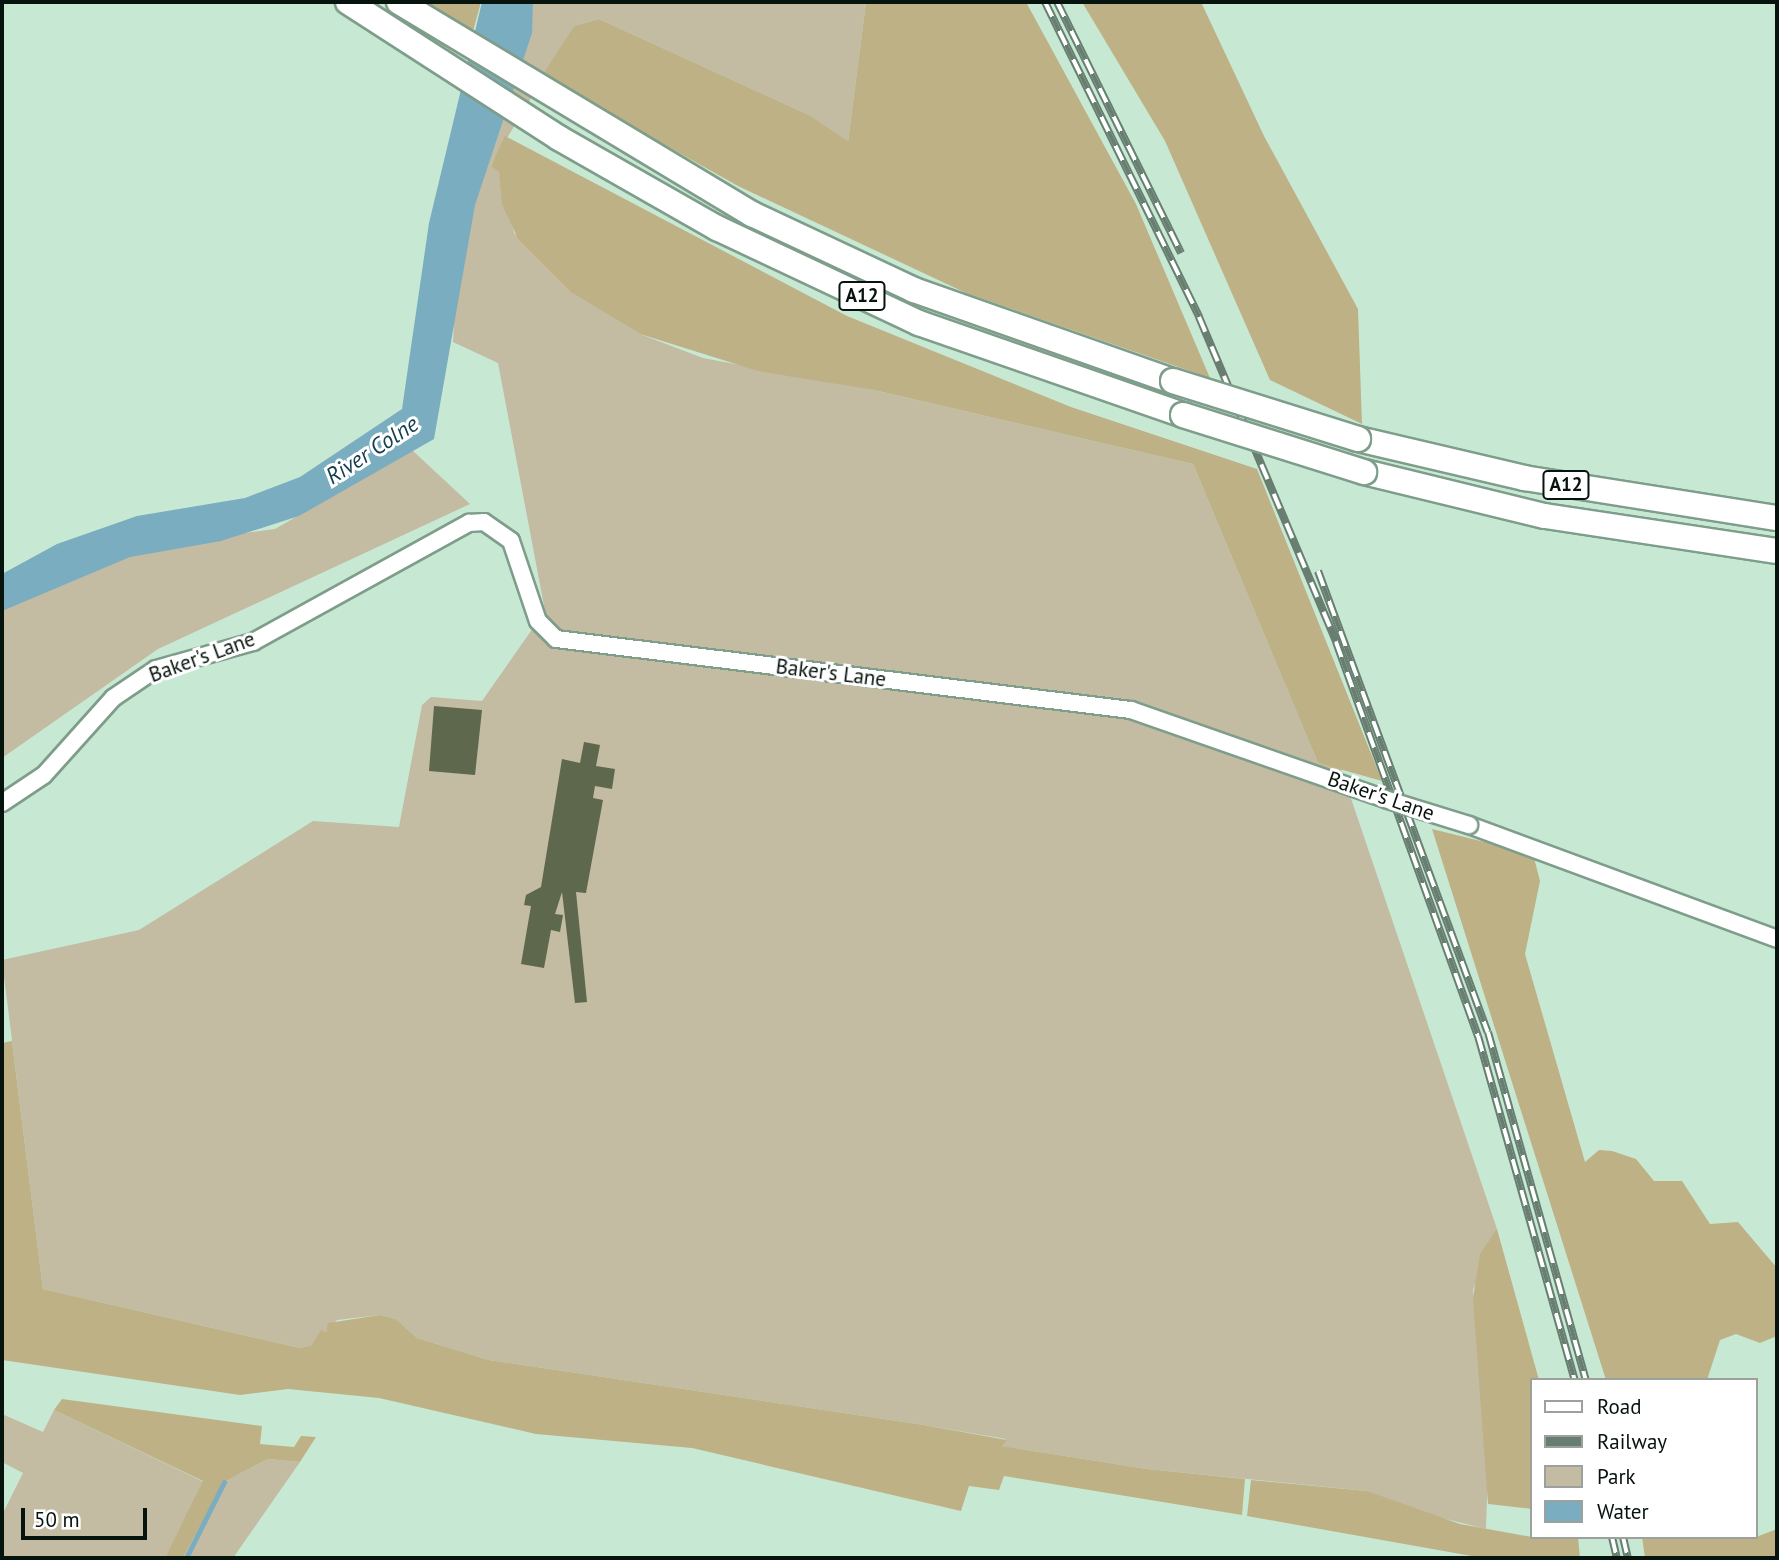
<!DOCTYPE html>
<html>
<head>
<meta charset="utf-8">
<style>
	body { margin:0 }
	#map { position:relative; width:1779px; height:1560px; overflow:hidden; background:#c7e9d4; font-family:"PT Sans",sans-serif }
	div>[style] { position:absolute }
	.green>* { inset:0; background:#c3bba2 }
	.forest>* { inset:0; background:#beb186 }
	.water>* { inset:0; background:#7badc0 }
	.stream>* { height:5px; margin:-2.5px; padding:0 2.5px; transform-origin:2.5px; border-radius:2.5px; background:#7badc0 }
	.building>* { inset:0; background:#5d684c }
	.roads { filter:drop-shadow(2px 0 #7e9d8a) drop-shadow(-2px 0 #7e9d8a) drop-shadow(0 2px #7e9d8a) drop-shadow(0 -2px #7e9d8a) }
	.minor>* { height:16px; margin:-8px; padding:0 8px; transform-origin:8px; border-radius:8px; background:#fff }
	.highway>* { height:24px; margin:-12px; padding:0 12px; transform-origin:12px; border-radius:12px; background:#fff }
	.rail>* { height:8px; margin-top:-4px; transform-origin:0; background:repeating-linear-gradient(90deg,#fff 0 16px,#677e70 0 32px); box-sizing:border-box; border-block:2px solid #677e70 }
	.bridges { filter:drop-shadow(2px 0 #7e9d8a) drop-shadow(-2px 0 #7e9d8a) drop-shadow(0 2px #7e9d8a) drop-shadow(0 -2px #7e9d8a) }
	.minor-bridge>* { height:16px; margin:-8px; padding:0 8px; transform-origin:8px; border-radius:8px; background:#fff }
	.highway-bridge>* { height:24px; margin:-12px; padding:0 12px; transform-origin:12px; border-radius:12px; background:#fff }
	span { translate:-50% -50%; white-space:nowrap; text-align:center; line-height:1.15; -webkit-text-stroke:6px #fff; paint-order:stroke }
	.shield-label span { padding:2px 5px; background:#fff; border:2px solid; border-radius:5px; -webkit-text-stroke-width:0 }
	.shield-label { font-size:19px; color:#07130d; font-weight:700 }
	.street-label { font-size:21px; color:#07130d }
	.water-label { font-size:23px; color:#154150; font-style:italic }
	.frame { position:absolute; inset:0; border:4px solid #07130d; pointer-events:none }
	.legend { position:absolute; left:1530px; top:1378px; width:228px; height:161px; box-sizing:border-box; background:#fff; border:2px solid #9ca19e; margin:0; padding:9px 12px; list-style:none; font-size:21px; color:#07130d }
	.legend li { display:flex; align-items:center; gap:14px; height:35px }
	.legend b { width:35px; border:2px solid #9ca19e }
	.scale { position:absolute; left:21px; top:1508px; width:126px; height:32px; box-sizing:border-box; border:4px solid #07130d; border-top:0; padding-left:9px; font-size:21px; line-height:24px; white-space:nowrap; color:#07130d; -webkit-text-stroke:5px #fff; paint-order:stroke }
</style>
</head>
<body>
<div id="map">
	<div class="green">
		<i style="clip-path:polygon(505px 2px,866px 2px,848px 141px,811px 116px,599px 19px,574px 26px,491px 165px,499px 172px,514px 233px,572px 292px,640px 334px,703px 358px,874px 390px,1193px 464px,1318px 763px,1341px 769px,1497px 1229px,1473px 1290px,1488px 1467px,1486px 1529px,1406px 1509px,1367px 1491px,1147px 1469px,1001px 1446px,1006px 1439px,924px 1425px,489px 1360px,417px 1338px,396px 1319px,380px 1315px,337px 1320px,312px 1345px,300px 1348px,43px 1289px,2px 960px,139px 930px,313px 821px,399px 827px,422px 705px,431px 697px,482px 701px,545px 611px,498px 363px,453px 342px,462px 180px)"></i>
		<i style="clip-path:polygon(412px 450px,470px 504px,158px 649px,2px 758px,2px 604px,119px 550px,275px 529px)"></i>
		<i style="clip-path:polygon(54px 1410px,204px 1482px,165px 1558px,2px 1558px,2px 1515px,23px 1473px,2px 1462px,2px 1414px,43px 1432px)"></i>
		<i style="clip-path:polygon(268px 1459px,300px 1462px,233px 1558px,183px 1558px,224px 1482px)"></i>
	</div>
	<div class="forest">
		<i style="clip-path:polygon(425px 2px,481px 2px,472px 35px,471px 34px)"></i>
		<i style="clip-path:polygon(866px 2px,1026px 2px,1136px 204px,1210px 378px,966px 293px,738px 186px,542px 76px,574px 26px,599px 19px,811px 116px,848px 141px)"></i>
		<i style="clip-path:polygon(1082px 2px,1201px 2px,1264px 136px,1358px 309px,1362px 424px,1270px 380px,1165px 141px)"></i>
		<i style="clip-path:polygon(505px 136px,847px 316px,1071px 407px,1257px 469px,1382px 781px,1318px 763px,1193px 464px,874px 390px,758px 371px,640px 334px,571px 292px,518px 239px,502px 204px,499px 172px,491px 166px)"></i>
		<i style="clip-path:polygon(1432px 829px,1533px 854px,1540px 881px,1525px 954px,1585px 1162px,1599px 1150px,1612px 1151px,1636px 1159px,1654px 1181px,1682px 1181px,1710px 1224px,1738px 1222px,1777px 1268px,1777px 1336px,1760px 1343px,1736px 1334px,1720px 1340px,1707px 1380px,1606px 1380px)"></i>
		<i style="clip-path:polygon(12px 1041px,43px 1289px,300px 1348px,312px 1345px,321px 1330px,326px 1332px,328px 1323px,380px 1315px,396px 1319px,417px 1338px,489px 1360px,924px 1425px,1007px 1440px,1002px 1446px,1147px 1469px,1245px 1479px,1242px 1515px,1004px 1476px,999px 1490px,969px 1486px,961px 1511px,692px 1448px,536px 1434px,379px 1398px,288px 1389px,240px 1395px,2px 1360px,2px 1043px)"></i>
		<i style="clip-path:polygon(1497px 1229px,1539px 1380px,1532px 1380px,1532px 1509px,1488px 1504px,1473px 1298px,1480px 1254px)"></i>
		<i style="clip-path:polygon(62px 1399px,262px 1426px,260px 1444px,294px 1447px,301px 1436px,316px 1437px,300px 1462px,268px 1459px,224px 1482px,183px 1558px,165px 1558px,203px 1481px,54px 1410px)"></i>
		<i style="clip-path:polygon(1251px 1480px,1367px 1491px,1460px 1524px,1532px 1537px,1578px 1537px,1580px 1558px,1483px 1558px,1247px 1516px)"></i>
		<i style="clip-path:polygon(1777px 1529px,1777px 1558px,1645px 1558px,1642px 1537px,1756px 1537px)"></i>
	</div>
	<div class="water">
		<i style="clip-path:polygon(482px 2px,533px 2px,532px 33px,475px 205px,434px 439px,299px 516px,221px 541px,130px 557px,2px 611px,2px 574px,57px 544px,137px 516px,245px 498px,300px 477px,402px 409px,429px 223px)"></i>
	</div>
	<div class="stream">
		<i style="left:186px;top:1558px;width:85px;rotate:-63.4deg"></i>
	</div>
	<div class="building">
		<i style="clip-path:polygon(434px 706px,482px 710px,475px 775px,429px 771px)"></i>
		<i style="clip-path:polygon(584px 742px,600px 745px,596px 766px,615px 769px,612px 789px,595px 786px,593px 798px,603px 800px,586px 893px,576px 892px,587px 1002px,575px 1003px,562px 892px,555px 914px,563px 915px,560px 932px,551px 930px,544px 968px,521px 964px,531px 906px,524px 905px,526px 895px,541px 887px,562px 759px,580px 763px)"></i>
	</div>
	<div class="roads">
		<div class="minor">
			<i style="left:2px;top:803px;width:50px;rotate:-33.7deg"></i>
			<i style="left:44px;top:775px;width:103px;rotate:-48.1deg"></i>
			<i style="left:113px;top:698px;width:52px;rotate:-34deg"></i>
			<i style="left:156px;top:669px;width:101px;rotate:-15.6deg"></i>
			<i style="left:253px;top:642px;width:247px;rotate:-28.9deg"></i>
			<i style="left:469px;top:523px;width:15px;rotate:-4deg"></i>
			<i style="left:484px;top:522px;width:33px;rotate:35deg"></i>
			<i style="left:511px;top:541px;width:84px;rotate:71.4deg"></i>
			<i style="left:538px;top:621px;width:25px;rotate:45deg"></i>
			<i style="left:556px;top:639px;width:579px;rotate:7.04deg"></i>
			<i style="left:1131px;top:710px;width:272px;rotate:19.3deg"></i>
			<i style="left:1469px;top:825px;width:328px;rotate:20.3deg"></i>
		</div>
		<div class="highway">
			<i style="left:348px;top:2px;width:251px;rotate:32.8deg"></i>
			<i style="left:559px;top:138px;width:182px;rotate:29.7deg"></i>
			<i style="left:717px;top:228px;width:223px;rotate:25.2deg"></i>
			<i style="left:919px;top:323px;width:280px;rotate:19.2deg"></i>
			<i style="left:399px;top:2px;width:412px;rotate:31deg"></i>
			<i style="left:752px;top:214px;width:179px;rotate:25.1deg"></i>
			<i style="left:914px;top:290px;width:275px;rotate:19.4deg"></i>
			<i style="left:1358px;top:439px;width:171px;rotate:13.2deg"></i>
			<i style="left:1524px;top:478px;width:256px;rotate:9deg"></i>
			<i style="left:1364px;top:472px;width:186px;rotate:13.7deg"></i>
			<i style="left:1545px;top:516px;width:235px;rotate:8.6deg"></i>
		</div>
	</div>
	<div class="rail">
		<i style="left:1045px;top:2px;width:351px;rotate:63.9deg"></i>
		<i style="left:1199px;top:317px;width:353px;rotate:67.1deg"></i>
		<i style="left:1336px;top:642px;width:419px;rotate:70.2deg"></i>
		<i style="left:1478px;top:1036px;width:357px;rotate:74.3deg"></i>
		<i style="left:1057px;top:2px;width:280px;rotate:63.7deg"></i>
		<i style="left:1318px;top:571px;width:491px;rotate:69.8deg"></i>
		<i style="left:1488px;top:1032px;width:362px;rotate:74.3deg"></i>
		<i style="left:1612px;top:1537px;width:22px;rotate:77deg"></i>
		<i style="left:1623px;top:1537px;width:22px;rotate:77deg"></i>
	</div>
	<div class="bridges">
		<div class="minor-bridge">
			<i style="left:1388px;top:800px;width:85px;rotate:17.2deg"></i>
		</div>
		<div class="highway-bridge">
			<i style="left:1173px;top:381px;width:194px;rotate:17.4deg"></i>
			<i style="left:1183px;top:415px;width:190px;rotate:17.5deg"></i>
		</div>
	</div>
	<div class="shield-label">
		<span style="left:862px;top:296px">A12</span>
		<span style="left:1566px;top:485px">A12</span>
	</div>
	<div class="street-label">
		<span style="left:202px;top:657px;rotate:-20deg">Baker's Lane</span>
		<span style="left:831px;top:673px;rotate:7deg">Baker's Lane</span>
		<span style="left:1381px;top:796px;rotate:19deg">Baker's Lane</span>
	</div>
	<div class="water-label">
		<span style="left:372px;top:450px;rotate:-33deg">River Colne</span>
	</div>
	<div class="frame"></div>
	<ul class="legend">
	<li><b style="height:9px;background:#fff"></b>Road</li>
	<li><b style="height:9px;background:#677e70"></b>Railway</li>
	<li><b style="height:19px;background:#c3bba2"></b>Park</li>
	<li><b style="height:19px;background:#7badc0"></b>Water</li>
	</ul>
	<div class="scale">50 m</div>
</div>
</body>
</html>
